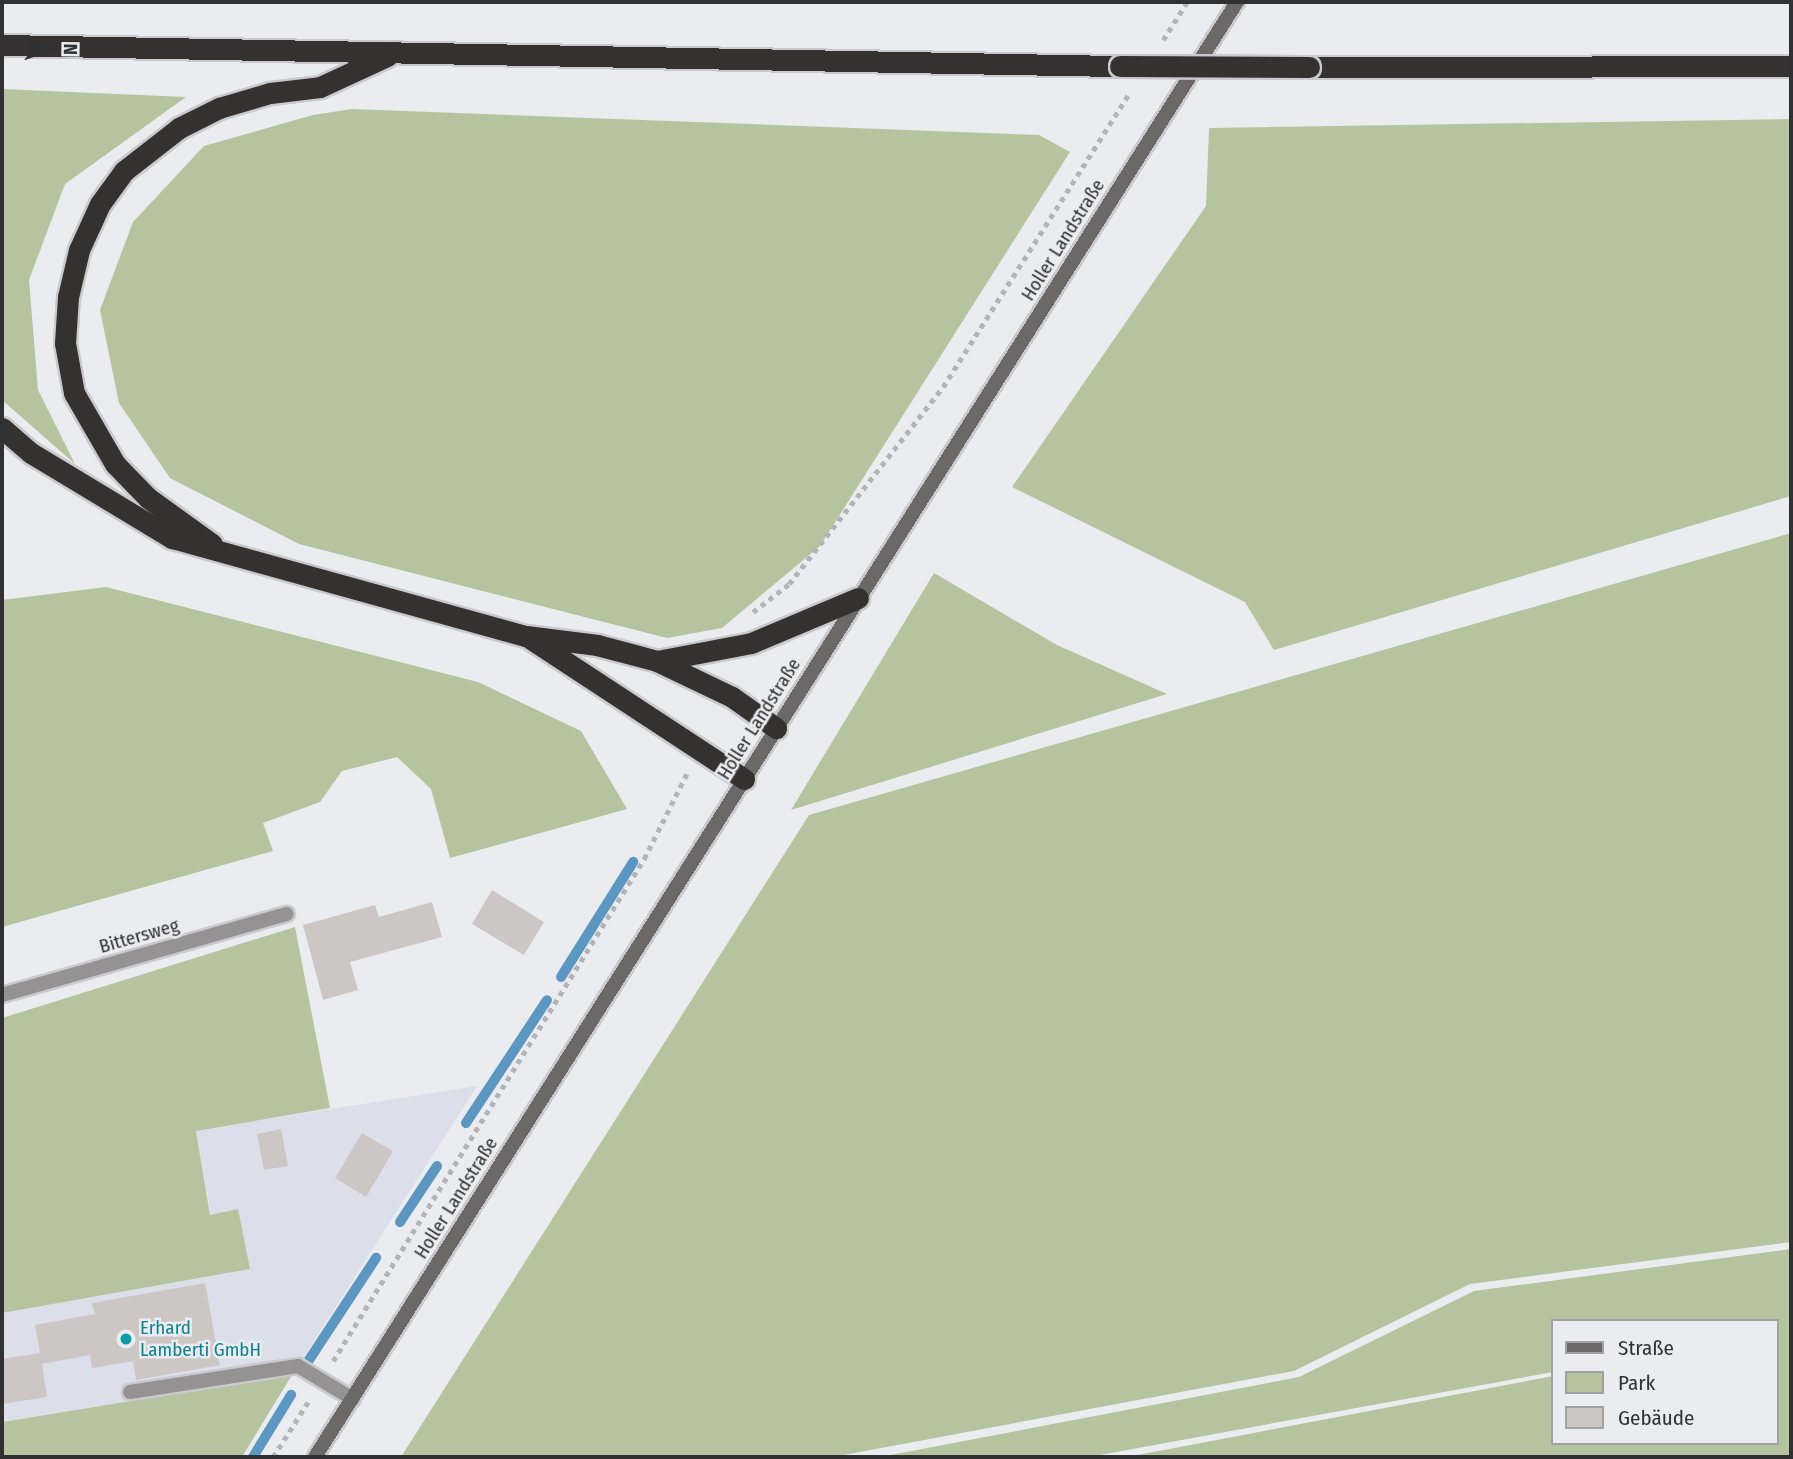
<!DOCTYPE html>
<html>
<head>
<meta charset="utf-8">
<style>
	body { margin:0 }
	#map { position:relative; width:1793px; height:1459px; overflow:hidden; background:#ebecf0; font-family:"Fira Sans Condensed",sans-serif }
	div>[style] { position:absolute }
	.built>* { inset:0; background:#dcdfea }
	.green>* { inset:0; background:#b5c49e }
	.stream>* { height:10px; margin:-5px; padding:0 5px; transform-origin:5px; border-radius:5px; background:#5b97c0 }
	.building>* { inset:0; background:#ccc7c5 }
	.path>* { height:4.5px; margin-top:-2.25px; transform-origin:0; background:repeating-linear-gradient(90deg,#b3b4b7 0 5px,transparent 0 10px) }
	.roads { filter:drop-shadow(2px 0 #cacace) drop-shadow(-2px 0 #cacace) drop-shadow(0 2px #cacace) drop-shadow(0 -2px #cacace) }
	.service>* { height:14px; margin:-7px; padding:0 7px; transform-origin:7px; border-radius:7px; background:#949292 }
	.minor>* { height:14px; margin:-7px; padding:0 7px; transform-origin:7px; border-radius:7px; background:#949292 }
	.secondary>* { height:14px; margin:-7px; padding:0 7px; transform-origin:7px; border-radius:7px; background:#6b6867 }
	.motorway>* { height:21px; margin:-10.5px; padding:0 10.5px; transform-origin:10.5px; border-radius:10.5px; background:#363131 }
	.bridges { filter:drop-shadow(2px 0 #cacace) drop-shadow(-2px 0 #cacace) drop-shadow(0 2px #cacace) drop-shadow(0 -2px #cacace) }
	.motorway-bridge>* { height:21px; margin:-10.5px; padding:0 10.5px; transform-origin:10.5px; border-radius:10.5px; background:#363131 }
	.dots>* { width:19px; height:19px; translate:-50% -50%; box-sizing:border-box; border:4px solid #ebecf0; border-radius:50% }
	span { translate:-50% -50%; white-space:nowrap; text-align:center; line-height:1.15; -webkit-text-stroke:5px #ebecf0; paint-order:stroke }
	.street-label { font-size:19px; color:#313133 }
	.culture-label { font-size:19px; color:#0d838f }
	.left { translate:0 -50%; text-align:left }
	.frame { position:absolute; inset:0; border:4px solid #313133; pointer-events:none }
	.legend { position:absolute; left:1551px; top:1319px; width:228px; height:126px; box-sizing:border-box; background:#ebecf0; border:2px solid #a1a1a4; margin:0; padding:9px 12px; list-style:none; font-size:21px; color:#313133 }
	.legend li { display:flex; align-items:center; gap:14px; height:35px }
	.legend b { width:35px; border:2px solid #a1a1a4 }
	.north { position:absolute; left:14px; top:14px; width:70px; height:70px; -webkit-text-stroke:5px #ebecf0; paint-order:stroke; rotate:91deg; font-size:19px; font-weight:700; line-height:28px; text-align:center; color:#313133 }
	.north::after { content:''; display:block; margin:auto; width:24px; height:32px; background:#313133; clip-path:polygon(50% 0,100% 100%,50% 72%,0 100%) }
</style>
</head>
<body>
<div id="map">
	<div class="built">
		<i style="clip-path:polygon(477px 1086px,292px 1375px,2px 1422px,2px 1313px,250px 1269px,211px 1215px,196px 1130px)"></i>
	</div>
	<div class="green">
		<i style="clip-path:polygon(2px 89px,186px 97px,65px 184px,29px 280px,38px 390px,75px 464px,2px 400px)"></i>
		<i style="clip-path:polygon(352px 109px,1039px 135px,1070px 152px,820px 546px,722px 628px,667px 638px,299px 544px,170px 478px,119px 403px,100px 310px,133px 222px,204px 146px,313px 115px)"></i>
		<i style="clip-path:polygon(1791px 119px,1791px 496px,1274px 650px,1245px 602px,1012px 487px,1206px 206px,1209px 128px)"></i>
		<i style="clip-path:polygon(1791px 533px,1791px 1242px,1470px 1284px,1294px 1371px,833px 1457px,401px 1457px,809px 815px)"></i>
		<i style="clip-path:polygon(934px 573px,1057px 645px,1167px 694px,791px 810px)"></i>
		<i style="clip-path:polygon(106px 587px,478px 682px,581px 731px,627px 809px,450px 858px,431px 789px,397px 757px,342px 771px,320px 802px,263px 823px,273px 851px,2px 927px,2px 600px)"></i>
		<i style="clip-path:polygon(295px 927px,330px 1108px,196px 1131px,210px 1215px,238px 1209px,250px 1269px,2px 1313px,2px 1018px)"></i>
		<i style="clip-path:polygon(1791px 1249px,1791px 1457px,1127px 1457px,1553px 1376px,1553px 1443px,1777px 1443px,1777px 1321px,1553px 1321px,1553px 1372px,1089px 1457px,880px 1457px,1299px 1377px,1474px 1291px)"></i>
		<i style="clip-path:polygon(292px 1375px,242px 1457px,2px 1457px,2px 1422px)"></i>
	</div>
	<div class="stream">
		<i style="left:561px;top:977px;width:136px;rotate:-57.9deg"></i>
		<i style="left:466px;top:1123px;width:147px;rotate:-56.6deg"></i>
		<i style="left:400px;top:1222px;width:67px;rotate:-56.5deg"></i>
		<i style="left:307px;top:1363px;width:126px;rotate:-56.7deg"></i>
		<i style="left:253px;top:1457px;width:73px;rotate:-58.5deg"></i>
	</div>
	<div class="building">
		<i style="clip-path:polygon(492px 890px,544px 922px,524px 955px,472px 924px)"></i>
		<i style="clip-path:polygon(432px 902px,442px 937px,350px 962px,358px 990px,323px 1000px,303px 925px,375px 905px,379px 917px)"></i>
		<i style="clip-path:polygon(281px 1129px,288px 1166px,264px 1170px,257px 1134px)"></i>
		<i style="clip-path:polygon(362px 1133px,393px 1151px,366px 1197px,335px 1178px)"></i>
		<i style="clip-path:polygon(205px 1283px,220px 1365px,136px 1380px,133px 1361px,92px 1368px,90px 1355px,42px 1364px,47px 1397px,2px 1404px,2px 1359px,40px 1353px,35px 1325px,95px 1314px,92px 1303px)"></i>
	</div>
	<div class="path">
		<i style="left:1163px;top:40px;width:45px;rotate:-57.7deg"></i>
		<i style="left:753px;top:612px;width:46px;rotate:-37.9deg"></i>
		<i style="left:789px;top:584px;width:250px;rotate:-52deg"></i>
		<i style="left:943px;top:387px;width:349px;rotate:-57.6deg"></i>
		<i style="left:333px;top:1361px;width:591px;rotate:-58.22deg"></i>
		<i style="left:644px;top:859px;width:96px;rotate:-63.4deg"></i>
		<i style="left:273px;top:1457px;width:69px;rotate:-57.5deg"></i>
	</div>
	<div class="roads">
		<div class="service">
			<i style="left:130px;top:1392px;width:170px;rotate:-8.8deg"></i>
			<i style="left:298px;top:1366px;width:64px;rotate:31deg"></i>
		</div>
		<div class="minor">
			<i style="left:2px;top:995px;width:296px;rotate:-15.9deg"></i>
		</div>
		<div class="secondary">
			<i style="left:315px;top:1457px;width:1723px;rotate:-57.64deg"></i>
		</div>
		<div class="motorway">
			<i style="left:2px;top:45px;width:1118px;rotate:1.08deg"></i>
			<i style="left:1309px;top:67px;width:482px;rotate:-0.1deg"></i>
			<i style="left:2px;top:428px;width:38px;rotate:41deg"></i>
			<i style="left:31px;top:453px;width:165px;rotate:31.1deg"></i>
			<i style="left:172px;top:538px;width:367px;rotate:15.5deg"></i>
			<i style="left:526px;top:636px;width:72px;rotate:7.2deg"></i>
			<i style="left:597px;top:645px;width:62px;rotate:14.9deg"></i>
			<i style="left:657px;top:661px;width:83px;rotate:25.6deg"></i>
			<i style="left:732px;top:697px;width:54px;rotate:35.2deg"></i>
			<i style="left:212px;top:544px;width:79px;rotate:-144.3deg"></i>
			<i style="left:148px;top:498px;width:47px;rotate:-134.1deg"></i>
			<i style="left:115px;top:464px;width:82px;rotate:-120deg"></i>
			<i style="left:74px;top:393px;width:51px;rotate:-100.2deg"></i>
			<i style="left:65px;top:343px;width:46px;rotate:-86.3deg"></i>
			<i style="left:68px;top:297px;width:48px;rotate:-76.8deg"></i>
			<i style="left:79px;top:250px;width:51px;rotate:-65.5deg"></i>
			<i style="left:100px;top:204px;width:41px;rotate:-54deg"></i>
			<i style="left:124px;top:171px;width:70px;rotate:-38deg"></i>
			<i style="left:179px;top:128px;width:45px;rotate:-26.6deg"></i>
			<i style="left:219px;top:108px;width:53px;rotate:-16.4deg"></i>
			<i style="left:270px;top:93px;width:50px;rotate:-6.8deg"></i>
			<i style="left:320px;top:87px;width:74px;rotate:-24.8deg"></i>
			<i style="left:531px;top:639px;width:255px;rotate:33.3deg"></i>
			<i style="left:657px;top:661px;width:96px;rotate:-10.8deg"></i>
			<i style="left:751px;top:643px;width:116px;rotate:-22.8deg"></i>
		</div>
	</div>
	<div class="bridges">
		<div class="motorway-bridge">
			<i style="left:1120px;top:66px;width:189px;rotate:0.3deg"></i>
		</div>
	</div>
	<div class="dots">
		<i style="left:126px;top:1339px;background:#0f9aa8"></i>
	</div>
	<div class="street-label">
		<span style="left:1063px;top:240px;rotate:-58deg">Holler Landstraße</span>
		<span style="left:759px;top:719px;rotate:-58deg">Holler Landstraße</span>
		<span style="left:139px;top:936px;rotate:-16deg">Bittersweg</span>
		<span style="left:456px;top:1198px;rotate:-58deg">Holler Landstraße</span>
	</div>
	<div class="culture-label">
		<span class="left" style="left:140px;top:1339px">Erhard<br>Lamberti GmbH</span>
	</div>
	<div class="frame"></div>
	<ul class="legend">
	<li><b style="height:9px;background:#6b6867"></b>Straße</li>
	<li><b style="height:19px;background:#b5c49e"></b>Park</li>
	<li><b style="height:19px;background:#ccc7c5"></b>Gebäude</li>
	</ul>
	<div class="north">N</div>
</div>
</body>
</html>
